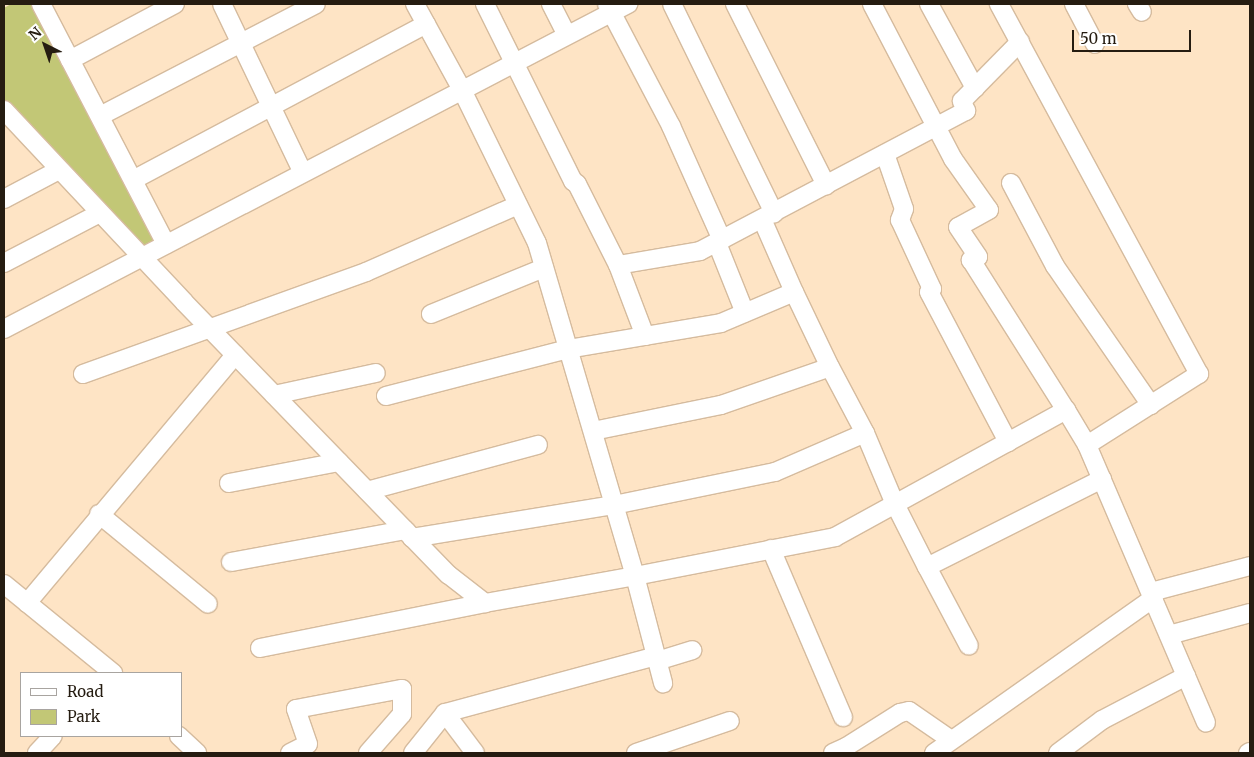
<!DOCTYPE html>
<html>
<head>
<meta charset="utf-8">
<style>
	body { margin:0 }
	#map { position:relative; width:1254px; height:757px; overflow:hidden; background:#fee4c5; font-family:Merriweather,serif }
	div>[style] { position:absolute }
	.green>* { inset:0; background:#c2c776 }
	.roads { filter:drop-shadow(1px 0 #d5bb9e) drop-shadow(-1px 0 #d5bb9e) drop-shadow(0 1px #d5bb9e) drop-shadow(0 -1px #d5bb9e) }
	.minor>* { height:18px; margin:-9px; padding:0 9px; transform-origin:9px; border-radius:9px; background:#fff }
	span { translate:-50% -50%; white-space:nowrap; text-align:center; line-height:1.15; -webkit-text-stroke:4.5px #fff; paint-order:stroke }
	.frame { position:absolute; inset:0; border:5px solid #251c11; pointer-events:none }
	.legend { position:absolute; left:20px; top:672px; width:162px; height:65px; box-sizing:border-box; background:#fff; border:1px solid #a8a4a0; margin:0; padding:6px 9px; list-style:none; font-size:15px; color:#251c11 }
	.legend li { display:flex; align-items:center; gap:10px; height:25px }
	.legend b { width:25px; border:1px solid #a8a4a0 }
	.north { position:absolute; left:20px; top:20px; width:50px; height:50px; -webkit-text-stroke:4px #fff; paint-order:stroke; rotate:319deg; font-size:14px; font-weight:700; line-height:20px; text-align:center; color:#251c11 }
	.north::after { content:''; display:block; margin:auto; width:18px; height:22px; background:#251c11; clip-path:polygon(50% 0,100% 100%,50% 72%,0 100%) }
	.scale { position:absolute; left:1072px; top:30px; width:119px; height:22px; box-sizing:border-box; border:2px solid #251c11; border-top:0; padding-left:6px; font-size:15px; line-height:18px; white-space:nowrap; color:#251c11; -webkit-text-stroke:4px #fff; paint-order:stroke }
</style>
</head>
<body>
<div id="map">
	<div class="green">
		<i style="clip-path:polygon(11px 4px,41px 4px,166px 244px,141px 256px,4px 110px,4px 8px)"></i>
	</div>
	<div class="roads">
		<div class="minor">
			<i style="left:41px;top:4px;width:271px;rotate:62.5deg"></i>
			<i style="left:222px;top:4px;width:187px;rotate:64.4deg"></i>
			<i style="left:415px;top:4px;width:98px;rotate:61.3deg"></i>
			<i style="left:462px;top:90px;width:170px;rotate:63.9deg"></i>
			<i style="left:537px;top:243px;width:347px;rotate:73.6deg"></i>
			<i style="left:635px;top:576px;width:204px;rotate:-11deg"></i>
			<i style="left:835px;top:537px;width:264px;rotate:-28.8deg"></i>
			<i style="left:1066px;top:410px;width:41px;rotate:59deg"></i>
			<i style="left:1087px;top:445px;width:133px;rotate:-32.4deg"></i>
			<i style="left:1199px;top:374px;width:421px;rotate:-118.4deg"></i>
			<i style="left:485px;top:4px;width:198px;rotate:63.6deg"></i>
			<i style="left:573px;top:181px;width:5px;rotate:37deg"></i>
			<i style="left:577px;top:184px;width:91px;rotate:63.2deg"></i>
			<i style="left:551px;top:4px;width:35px;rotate:63deg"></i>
			<i style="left:607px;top:4px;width:138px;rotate:62.3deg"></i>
			<i style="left:671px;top:126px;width:125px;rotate:65.9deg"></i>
			<i style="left:672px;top:4px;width:233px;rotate:64deg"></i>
			<i style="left:735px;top:4px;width:203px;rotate:63.3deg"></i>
			<i style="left:872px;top:4px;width:175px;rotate:62.4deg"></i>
			<i style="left:953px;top:159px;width:62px;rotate:54.8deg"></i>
			<i style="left:989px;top:210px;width:35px;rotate:151deg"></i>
			<i style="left:958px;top:227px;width:36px;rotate:56deg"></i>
			<i style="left:978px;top:257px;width:8px;rotate:157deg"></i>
			<i style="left:971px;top:260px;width:178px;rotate:57.7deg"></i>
			<i style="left:929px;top:4px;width:96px;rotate:61.3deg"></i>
			<i style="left:1074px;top:4px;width:45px;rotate:62.3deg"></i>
			<i style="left:1137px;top:4px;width:9px;rotate:58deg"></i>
			<i style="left:70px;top:60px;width:119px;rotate:-28.1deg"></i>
			<i style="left:4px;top:110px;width:263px;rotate:46.8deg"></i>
			<i style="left:184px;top:302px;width:380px;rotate:45.9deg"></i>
			<i style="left:449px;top:575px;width:46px;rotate:37.9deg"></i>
			<i style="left:100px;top:116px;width:243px;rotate:-27.4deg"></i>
			<i style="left:885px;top:154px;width:58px;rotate:70.9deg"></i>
			<i style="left:904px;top:209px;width:12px;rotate:110deg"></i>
			<i style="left:900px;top:220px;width:76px;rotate:65.1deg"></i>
			<i style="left:932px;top:289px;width:4px;rotate:135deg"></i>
			<i style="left:929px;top:292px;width:170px;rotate:62.2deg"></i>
			<i style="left:133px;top:180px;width:332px;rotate:-28deg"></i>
			<i style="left:1011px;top:183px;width:94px;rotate:62.1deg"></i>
			<i style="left:1055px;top:266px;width:169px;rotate:55.4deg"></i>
			<i style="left:4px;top:199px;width:62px;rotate:-27.8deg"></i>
			<i style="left:762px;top:219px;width:80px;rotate:66.3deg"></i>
			<i style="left:717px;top:243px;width:75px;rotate:68.2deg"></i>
			<i style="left:4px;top:263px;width:108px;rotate:-27.5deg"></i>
			<i style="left:431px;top:314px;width:122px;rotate:-22.2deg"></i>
			<i style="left:4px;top:329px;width:704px;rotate:-27.51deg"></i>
			<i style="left:645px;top:336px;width:76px;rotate:-110.8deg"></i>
			<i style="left:618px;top:265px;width:83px;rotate:-9.7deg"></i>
			<i style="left:700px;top:251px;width:301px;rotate:-27.8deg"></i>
			<i style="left:966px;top:111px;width:11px;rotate:-112deg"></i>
			<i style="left:962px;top:101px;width:83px;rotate:-45.5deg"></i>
			<i style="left:83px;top:374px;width:301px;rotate:-19.8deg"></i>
			<i style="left:366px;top:272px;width:166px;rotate:-23.8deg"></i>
			<i style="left:274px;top:395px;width:104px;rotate:-12.2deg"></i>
			<i style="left:386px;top:396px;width:188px;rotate:-14.5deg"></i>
			<i style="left:568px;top:349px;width:155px;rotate:-9.6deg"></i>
			<i style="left:721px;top:323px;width:79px;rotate:-23deg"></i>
			<i style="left:794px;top:292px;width:83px;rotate:64.4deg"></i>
			<i style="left:593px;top:431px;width:131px;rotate:-11.5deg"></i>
			<i style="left:721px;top:405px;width:115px;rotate:-19.2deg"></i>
			<i style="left:830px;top:367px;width:75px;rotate:62.1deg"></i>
			<i style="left:1087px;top:445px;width:302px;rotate:66.8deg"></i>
			<i style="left:229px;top:483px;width:112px;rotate:-10.8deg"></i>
			<i style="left:367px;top:491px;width:177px;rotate:-15.1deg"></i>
			<i style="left:99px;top:514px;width:141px;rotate:39.5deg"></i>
			<i style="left:412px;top:538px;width:205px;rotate:-9.3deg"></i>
			<i style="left:614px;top:505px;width:164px;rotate:-11.6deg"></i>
			<i style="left:775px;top:472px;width:98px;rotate:-23.4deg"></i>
			<i style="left:865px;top:433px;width:77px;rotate:67.1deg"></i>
			<i style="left:895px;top:504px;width:71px;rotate:63.1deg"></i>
			<i style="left:927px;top:567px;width:196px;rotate:-26.7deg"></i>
			<i style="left:771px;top:549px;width:183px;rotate:66.8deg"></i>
			<i style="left:231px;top:562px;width:177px;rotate:-10.4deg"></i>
			<i style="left:927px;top:567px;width:89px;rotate:62deg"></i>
			<i style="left:4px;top:584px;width:141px;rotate:39.2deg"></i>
			<i style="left:1151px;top:592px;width:102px;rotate:-14.7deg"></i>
			<i style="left:27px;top:603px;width:324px;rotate:-50deg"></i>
			<i style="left:1169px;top:635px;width:84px;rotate:-15.2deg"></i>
			<i style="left:260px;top:648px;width:229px;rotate:-11.3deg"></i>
			<i style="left:485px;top:603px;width:152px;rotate:-10.2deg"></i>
			<i style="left:635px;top:576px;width:111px;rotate:75.3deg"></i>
			<i style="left:657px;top:661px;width:37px;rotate:-17deg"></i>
			<i style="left:445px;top:713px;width:50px;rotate:53.1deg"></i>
			<i style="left:179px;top:736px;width:25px;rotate:43deg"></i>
			<i style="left:37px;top:753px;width:23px;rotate:-47deg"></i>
			<i style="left:290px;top:753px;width:20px;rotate:-27deg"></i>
			<i style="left:308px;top:744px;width:37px;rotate:-109deg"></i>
			<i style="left:296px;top:709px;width:108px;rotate:-10.7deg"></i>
			<i style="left:402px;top:689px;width:25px;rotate:90deg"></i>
			<i style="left:402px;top:714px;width:52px;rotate:131.1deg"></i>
			<i style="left:413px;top:753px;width:51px;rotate:-51.3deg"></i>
			<i style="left:445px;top:713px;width:219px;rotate:-15.1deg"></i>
			<i style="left:636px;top:753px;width:99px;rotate:-18.8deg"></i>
			<i style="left:833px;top:753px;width:14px;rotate:-25deg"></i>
			<i style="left:846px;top:747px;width:64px;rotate:-32.2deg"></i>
			<i style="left:900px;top:713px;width:9px;rotate:-13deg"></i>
			<i style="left:909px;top:711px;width:51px;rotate:34.6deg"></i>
			<i style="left:934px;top:753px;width:269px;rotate:-35.2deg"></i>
			<i style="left:1058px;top:753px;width:55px;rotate:-36.9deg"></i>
			<i style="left:1102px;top:720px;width:95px;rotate:-27.6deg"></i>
			<i style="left:1248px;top:753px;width:2px;rotate:-27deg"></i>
		</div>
	</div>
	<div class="frame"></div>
	<ul class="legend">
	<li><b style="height:6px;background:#fff"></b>Road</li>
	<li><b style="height:14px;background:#c2c776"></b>Park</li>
	</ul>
	<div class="north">N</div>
	<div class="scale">50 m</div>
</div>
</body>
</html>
